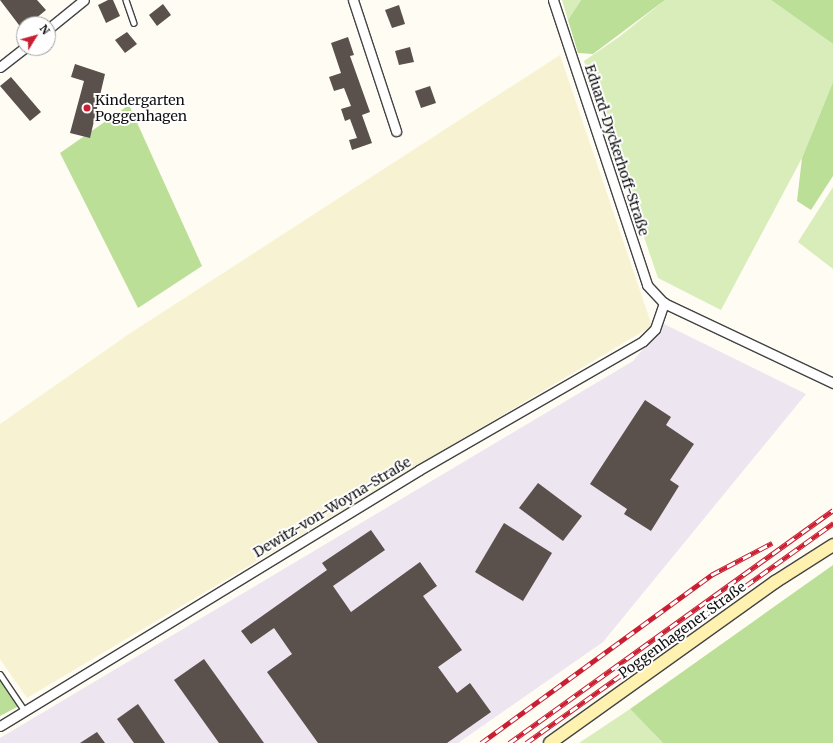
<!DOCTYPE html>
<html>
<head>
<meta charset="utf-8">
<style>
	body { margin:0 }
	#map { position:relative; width:833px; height:743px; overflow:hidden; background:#fffcf4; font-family:Merriweather,serif }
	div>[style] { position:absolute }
	.industrial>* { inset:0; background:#ede5ef }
	.farmland>* { inset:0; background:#f7f2d1 }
	.green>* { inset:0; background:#d8edba }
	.forest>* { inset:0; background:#bcdf98 }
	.building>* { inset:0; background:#5a504c }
	.roads { filter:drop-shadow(1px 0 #434343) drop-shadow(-1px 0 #434343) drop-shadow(0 1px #434343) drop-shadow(0 -1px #434343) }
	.lane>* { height:4.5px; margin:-2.25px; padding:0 2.25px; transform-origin:2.25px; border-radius:2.25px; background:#fff }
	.street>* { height:9px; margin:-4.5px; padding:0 4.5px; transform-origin:4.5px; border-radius:4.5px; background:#fff }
	.secondary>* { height:12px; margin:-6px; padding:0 6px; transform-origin:6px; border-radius:6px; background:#fff1af }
	.rail>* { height:4.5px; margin-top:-2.25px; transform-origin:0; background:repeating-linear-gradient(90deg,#fff 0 9px,#ca1f32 0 18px); box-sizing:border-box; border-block:1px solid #ca1f32 }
	.dots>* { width:11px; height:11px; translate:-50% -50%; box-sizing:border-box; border:2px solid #fff; border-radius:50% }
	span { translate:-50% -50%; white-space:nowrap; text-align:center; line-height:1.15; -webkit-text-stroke:4px #fff; paint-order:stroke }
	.poi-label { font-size:14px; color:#101010 }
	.left { translate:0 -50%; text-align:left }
	.street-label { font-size:14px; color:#101010 }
	.north { position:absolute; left:16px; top:16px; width:40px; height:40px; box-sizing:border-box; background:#fff; border:1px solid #9f9f9f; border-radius:50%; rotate:53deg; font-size:11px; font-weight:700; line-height:16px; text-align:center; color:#101010 }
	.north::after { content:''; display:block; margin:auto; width:14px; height:18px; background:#ca1f32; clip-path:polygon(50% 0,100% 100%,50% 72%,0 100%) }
</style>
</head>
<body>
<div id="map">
	<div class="industrial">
		<i style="clip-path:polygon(664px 324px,806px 394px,603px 642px,458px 743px,0 743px,0 738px,633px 361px)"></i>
	</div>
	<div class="farmland">
		<i style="clip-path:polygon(560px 55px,652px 326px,27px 698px,0 659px,0 424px,129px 334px)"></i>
	</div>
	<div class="green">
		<i style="clip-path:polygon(562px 0,581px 0,568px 20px)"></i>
		<i style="clip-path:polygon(665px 0,771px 0,833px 44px,833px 82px,802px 158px,721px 310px,658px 278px,584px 61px,619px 37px)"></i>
		<i style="clip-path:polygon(833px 187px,833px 269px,798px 242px)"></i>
		<i style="clip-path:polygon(630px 709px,663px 743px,579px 743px)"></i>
	</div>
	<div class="forest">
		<i style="clip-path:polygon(581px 0,665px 0,593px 54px,578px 53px,568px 20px)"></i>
		<i style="clip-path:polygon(771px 0,833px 0,833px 44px)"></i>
		<i style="clip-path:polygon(833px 82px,833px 176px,811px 210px,797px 201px,802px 158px)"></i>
		<i style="clip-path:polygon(129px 105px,202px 266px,138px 308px,60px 153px)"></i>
		<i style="clip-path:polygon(833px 565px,833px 743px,663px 743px,630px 709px)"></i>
		<i style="clip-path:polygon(0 679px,19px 706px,0 716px)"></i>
	</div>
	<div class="building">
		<i style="clip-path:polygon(0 0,37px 0,46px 10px,29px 24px,24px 24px,22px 29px)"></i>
		<i style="clip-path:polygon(108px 0,113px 0,120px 16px,106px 23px,98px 5px)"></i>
		<i style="clip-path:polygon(163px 4px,171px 15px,157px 26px,149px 15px)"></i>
		<i style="clip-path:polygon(399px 5px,405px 24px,392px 28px,385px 10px)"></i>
		<i style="clip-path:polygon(127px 32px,137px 44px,125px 53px,115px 40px)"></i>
		<i style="clip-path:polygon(348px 37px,354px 55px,350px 56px,370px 112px,362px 115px,372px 143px,352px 150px,349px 140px,357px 138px,350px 119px,345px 121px,341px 109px,351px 106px,344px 88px,334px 91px,329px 77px,341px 73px,331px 43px)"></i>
		<i style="clip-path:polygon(410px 47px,414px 62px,399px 65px,395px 51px)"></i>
		<i style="clip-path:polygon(75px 64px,105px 74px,90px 138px,70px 133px,84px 81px,71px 77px)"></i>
		<i style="clip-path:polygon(11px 77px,41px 112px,30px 121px,0 86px)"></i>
		<i style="clip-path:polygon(430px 86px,436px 103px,421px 108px,415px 91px)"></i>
		<i style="clip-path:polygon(645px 400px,671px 417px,666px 425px,694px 444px,670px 480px,679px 486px,651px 531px,624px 514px,627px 509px,590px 484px)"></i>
		<i style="clip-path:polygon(538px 483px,582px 516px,563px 541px,519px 508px)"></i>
		<i style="clip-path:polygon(504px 523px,552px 553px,523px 601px,475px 572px)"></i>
		<i style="clip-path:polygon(371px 530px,385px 550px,333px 586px,351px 612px,420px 562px,437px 586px,423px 596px,462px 650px,438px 667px,457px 693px,470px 683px,491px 712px,447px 743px,318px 743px,267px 672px,292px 654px,274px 628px,251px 644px,241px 631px,327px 570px,322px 563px)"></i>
		<i style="clip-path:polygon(204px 659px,264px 743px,219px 743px,174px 680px)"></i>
		<i style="clip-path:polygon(138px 704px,165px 743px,134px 743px,117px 719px)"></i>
		<i style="clip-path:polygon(97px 732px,105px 743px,80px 743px)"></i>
	</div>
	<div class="roads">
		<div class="lane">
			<i style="left:126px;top:0;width:24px;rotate:71deg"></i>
			<i style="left:0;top:674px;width:45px;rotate:56deg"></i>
		</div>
		<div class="street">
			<i style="left:353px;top:0;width:138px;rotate:71.8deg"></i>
			<i style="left:553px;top:0;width:300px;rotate:71.7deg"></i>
			<i style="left:647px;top:285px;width:25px;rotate:47deg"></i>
			<i style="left:664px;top:303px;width:187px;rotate:25.3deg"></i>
			<i style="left:48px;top:29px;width:46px;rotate:-38.9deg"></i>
			<i style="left:0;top:67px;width:31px;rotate:-38deg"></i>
			<i style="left:0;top:726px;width:491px;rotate:-31.4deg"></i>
			<i style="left:419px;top:470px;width:258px;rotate:-29.9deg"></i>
			<i style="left:643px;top:341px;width:17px;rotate:-45deg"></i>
			<i style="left:655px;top:329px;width:28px;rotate:-71deg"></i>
		</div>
		<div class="secondary">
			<i style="left:550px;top:743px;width:277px;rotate:-35.6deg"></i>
			<i style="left:775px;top:582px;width:69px;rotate:-32.5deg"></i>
		</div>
	</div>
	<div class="rail">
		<i style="left:481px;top:743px;width:285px;rotate:-36.1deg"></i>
		<i style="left:711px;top:575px;width:69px;rotate:-27.7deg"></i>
		<i style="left:509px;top:743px;width:399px;rotate:-35.7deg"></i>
		<i style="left:526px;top:743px;width:378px;rotate:-35.6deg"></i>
	</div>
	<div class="dots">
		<i style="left:87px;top:108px;background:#ca1f32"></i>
	</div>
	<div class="poi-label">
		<span class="left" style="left:95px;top:108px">Kindergarten<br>Poggenhagen</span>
	</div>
	<div class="street-label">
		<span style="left:617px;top:150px;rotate:72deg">Eduard-Dyckerhoff-Straße</span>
		<span style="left:332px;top:507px;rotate:-31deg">Dewitz-von-Woyna-Straße</span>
		<span style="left:682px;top:630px;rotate:-36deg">Poggenhagener Straße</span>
	</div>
	<div class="north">N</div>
</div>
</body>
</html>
